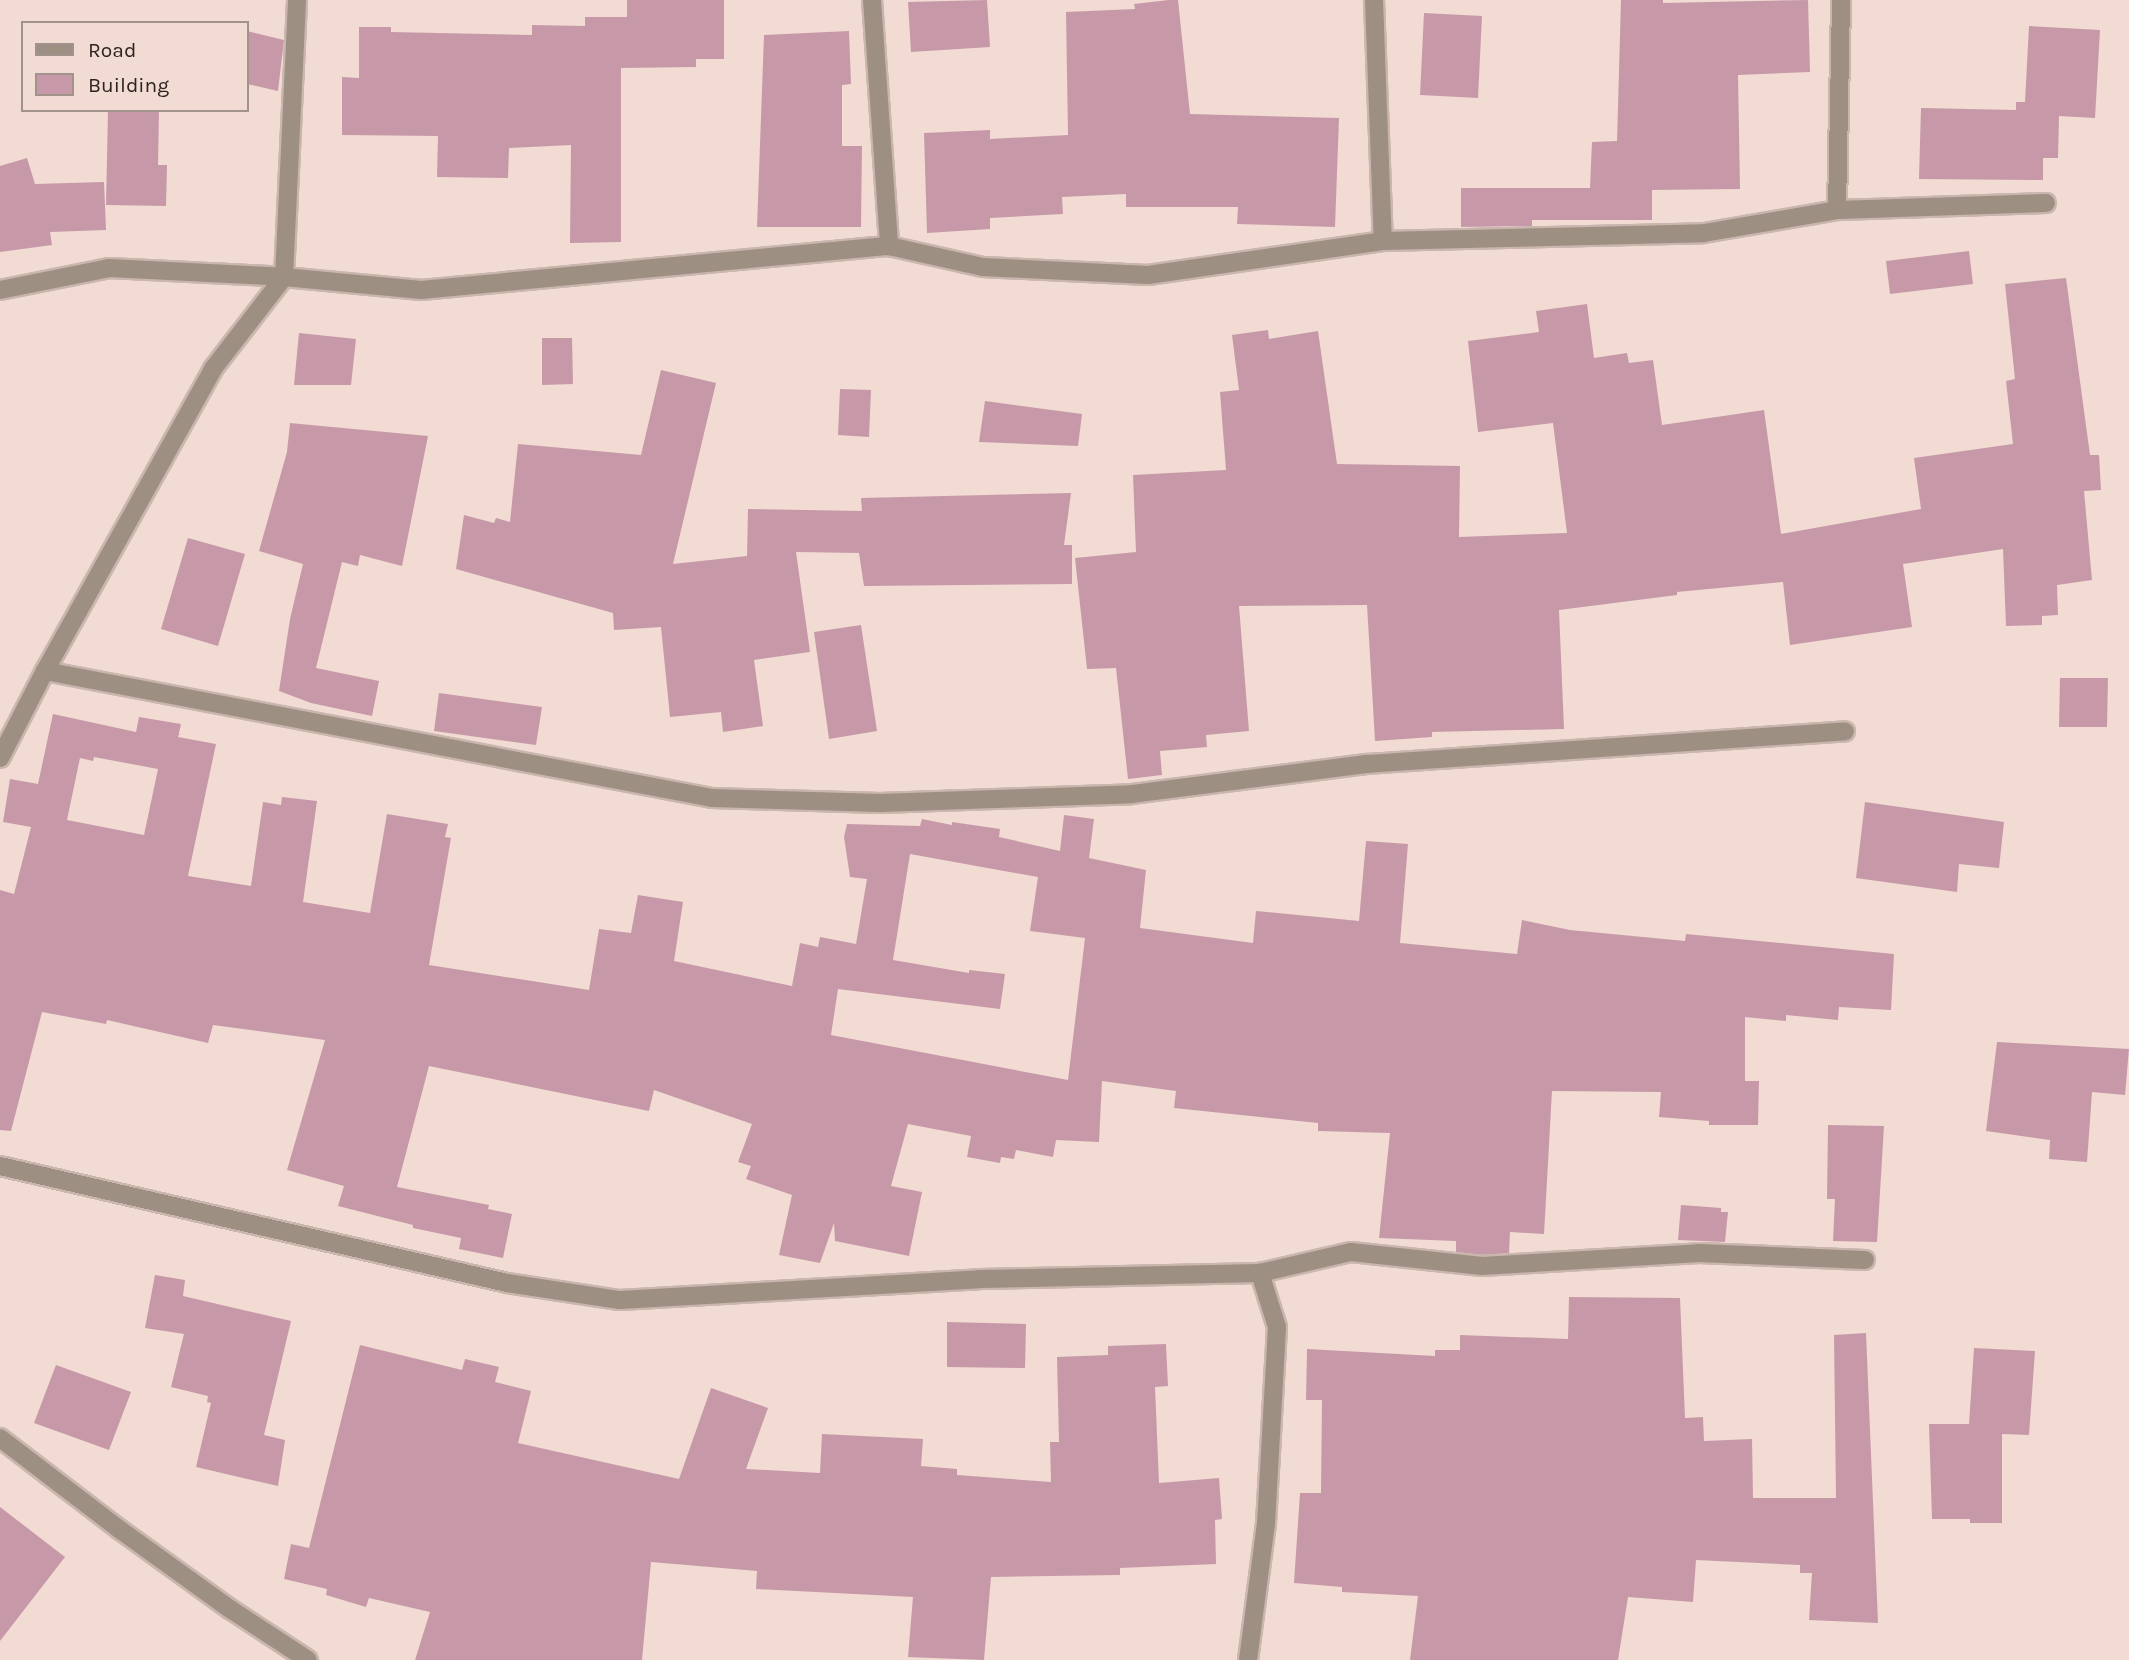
<!DOCTYPE html>
<html>
<head>
<meta charset="utf-8">
<style>
	body { margin:0 }
	#map { position:relative; width:2129px; height:1660px; overflow:hidden; background:#f1dbd3; font-family:Karla,sans-serif }
	div>[style] { position:absolute }
	.building>* { inset:0; background:#c799a8 }
	.roads { filter:drop-shadow(2px 0 #cab6af) drop-shadow(-2px 0 #cab6af) drop-shadow(0 2px #cab6af) drop-shadow(0 -2px #cab6af) }
	.minor>* { height:18px; margin:-9px; padding:0 9px; transform-origin:9px; border-radius:9px; background:#9d8f81 }
	span { translate:-50% -50%; white-space:nowrap; text-align:center; line-height:1.15; -webkit-text-stroke:5px #f1dbd3; paint-order:stroke }
	.legend { position:absolute; left:21px; top:21px; width:228px; height:91px; box-sizing:border-box; background:#f1dbd3; border:2px solid #a2928c; margin:0; padding:9px 12px; list-style:none; font-size:21px; color:#2c2421 }
	.legend li { display:flex; align-items:center; gap:14px; height:35px }
	.legend b { width:35px; border:2px solid #a2928c }
</style>
</head>
<body>
<div id="map">
	<div class="building">
		<i style="clip-path:polygon(627px 0,724px 0,724px 59px,696px 59px,696px 67px,621px 68px,621px 242px,570px 243px,571px 145px,509px 148px,508px 178px,437px 177px,438px 136px,342px 135px,342px 77px,359px 78px,359px 27px,391px 27px,391px 32px,532px 35px,532px 25px,585px 26px,585px 17px,627px 17px)"></i>
		<i style="clip-path:polygon(987px 0,990px 47px,911px 52px,908px 2px)"></i>
		<i style="clip-path:polygon(1169px 0,1178px 0,1190px 114px,1339px 118px,1335px 227px,1237px 224px,1238px 207px,1126px 207px,1126px 194px,1062px 197px,1063px 214px,990px 218px,990px 229px,927px 233px,924px 133px,990px 130px,990px 139px,1068px 135px,1066px 12px,1135px 9px,1134px 4px)"></i>
		<i style="clip-path:polygon(1621px 0,1663px 0,1663px 3px,1808px 0,1810px 72px,1738px 75px,1740px 189px,1652px 190px,1652px 220px,1532px 220px,1532px 226px,1461px 227px,1461px 188px,1590px 188px,1592px 142px,1617px 141px)"></i>
		<i style="clip-path:polygon(1424px 13px,1482px 16px,1478px 98px,1420px 95px)"></i>
		<i style="clip-path:polygon(2029px 26px,2100px 30px,2095px 118px,2059px 116px,2058px 158px,2043px 158px,2043px 180px,1919px 179px,1921px 108px,2016px 110px,2016px 102px,2025px 102px)"></i>
		<i style="clip-path:polygon(247px 31px,284px 40px,278px 91px,247px 84px)"></i>
		<i style="clip-path:polygon(849px 31px,851px 84px,842px 85px,842px 146px,862px 146px,861px 227px,757px 227px,764px 35px)"></i>
		<i style="clip-path:polygon(108px 110px,159px 110px,158px 165px,167px 165px,166px 206px,106px 205px)"></i>
		<i style="clip-path:polygon(27px 158px,35px 184px,104px 182px,106px 230px,50px 232px,52px 245px,0 252px,0 166px)"></i>
		<i style="clip-path:polygon(1969px 251px,1973px 284px,1890px 294px,1886px 261px)"></i>
		<i style="clip-path:polygon(2066px 278px,2090px 455px,2099px 455px,2101px 490px,2084px 491px,2092px 580px,2057px 585px,2058px 615px,2042px 616px,2042px 625px,2006px 626px,2003px 549px,1903px 564px,1912px 627px,1790px 645px,1783px 582px,1677px 592px,1677px 595px,1559px 610px,1564px 729px,1432px 732px,1432px 737px,1375px 741px,1367px 605px,1239px 606px,1249px 731px,1206px 735px,1207px 747px,1160px 751px,1162px 775px,1128px 779px,1116px 668px,1087px 669px,1075px 558px,1136px 552px,1133px 475px,1226px 470px,1220px 392px,1239px 390px,1232px 335px,1268px 330px,1269px 339px,1318px 331px,1337px 464px,1460px 466px,1459px 537px,1567px 533px,1553px 423px,1478px 432px,1468px 341px,1539px 332px,1536px 311px,1587px 304px,1594px 358px,1627px 353px,1629px 363px,1653px 360px,1662px 425px,1764px 410px,1781px 534px,1921px 509px,1914px 458px,2013px 444px,2006px 381px,2015px 379px,2005px 284px)"></i>
		<i style="clip-path:polygon(299px 333px,356px 339px,351px 385px,294px 385px)"></i>
		<i style="clip-path:polygon(542px 338px,572px 338px,573px 384px,542px 385px)"></i>
		<i style="clip-path:polygon(661px 370px,716px 383px,673px 564px,747px 556px,748px 509px,862px 511px,861px 498px,1071px 493px,1064px 545px,1072px 545px,1072px 584px,864px 586px,859px 553px,796px 552px,810px 652px,754px 660px,763px 726px,723px 732px,721px 712px,670px 717px,661px 627px,614px 630px,613px 613px,456px 569px,464px 515px,494px 523px,496px 518px,510px 522px,518px 444px,641px 455px)"></i>
		<i style="clip-path:polygon(840px 389px,871px 390px,869px 437px,838px 435px)"></i>
		<i style="clip-path:polygon(985px 401px,1082px 414px,1078px 446px,979px 442px)"></i>
		<i style="clip-path:polygon(290px 423px,428px 436px,402px 566px,360px 555px,358px 566px,342px 562px,316px 668px,379px 681px,372px 716px,311px 703px,279px 691px,290px 619px,303px 564px,259px 551px,287px 452px)"></i>
		<i style="clip-path:polygon(188px 538px,245px 554px,218px 646px,161px 629px)"></i>
		<i style="clip-path:polygon(861px 625px,877px 731px,829px 739px,814px 632px)"></i>
		<i style="clip-path:polygon(2060px 678px,2108px 678px,2107px 727px,2059px 727px)"></i>
		<i style="clip-path:polygon(439px 693px,542px 707px,536px 745px,434px 731px)"></i>
		<i style="clip-path:polygon(evenodd,53px 714px,136px 732px,139px 717px,181px 724px,178px 737px,216px 744px,188px 876px,251px 886px,263px 802px,281px 805px,282px 797px,317px 801px,303px 902px,370px 913px,387px 814px,448px 824px,445px 837px,451px 838px,429px 965px,589px 990px,599px 929px,631px 933px,638px 895px,683px 902px,674px 961px,792px 986px,800px 943px,818px 947px,820px 937px,856px 944px,867px 879px,850px 877px,844px 837px,847px 824px,920px 826px,922px 819px,952px 825px,952px 822px,1000px 829px,999px 837px,1060px 851px,1064px 815px,1094px 819px,1089px 858px,1146px 870px,1140px 928px,1253px 943px,1256px 911px,1359px 921px,1366px 841px,1408px 844px,1400px 943px,1517px 954px,1522px 920px,1570px 930px,1685px 941px,1686px 934px,1894px 954px,1891px 1010px,1839px 1007px,1838px 1020px,1786px 1015px,1786px 1021px,1745px 1017px,1745px 1081px,1759px 1081px,1758px 1125px,1709px 1125px,1709px 1121px,1659px 1117px,1661px 1092px,1552px 1091px,1544px 1234px,1510px 1232px,1509px 1253px,1482px 1255px,1456px 1252px,1456px 1241px,1379px 1238px,1390px 1133px,1318px 1131px,1318px 1123px,1174px 1108px,1176px 1091px,1102px 1081px,1099px 1142px,1056px 1140px,1053px 1157px,1016px 1150px,1014px 1159px,1001px 1157px,1000px 1163px,967px 1157px,971px 1136px,908px 1124px,891px 1186px,922px 1192px,909px 1256px,835px 1241px,834px 1223px,820px 1263px,779px 1255px,792px 1195px,746px 1179px,751px 1166px,738px 1162px,752px 1124px,654px 1090px,649px 1111px,429px 1066px,397px 1187px,489px 1205px,488px 1209px,512px 1214px,503px 1258px,459px 1249px,461px 1238px,413px 1228px,413px 1225px,338px 1206px,344px 1186px,287px 1170px,325px 1040px,213px 1025px,208px 1043px,107px 1020px,106px 1024px,42px 1012px,11px 1131px,0 1130px,0 890px,14px 894px,31px 827px,3px 822px,10px 779px,38px 784px,53px 714px,94px 757px,158px 769px,144px 835px,67px 820px,80px 758px,93px 761px,94px 757px,53px 714px,910px 854px,1038px 877px,1030px 931px,1085px 938px,1068px 1080px,831px 1035px,838px 989px,1000px 1009px,1005px 974px,969px 970px,969px 973px,893px 960px,910px 854px)"></i>
		<i style="clip-path:polygon(1865px 802px,2004px 822px,1999px 868px,1959px 864px,1957px 892px,1856px 878px)"></i>
		<i style="clip-path:polygon(1997px 1042px,2129px 1049px,2125px 1095px,2092px 1092px,2087px 1162px,2049px 1159px,2050px 1140px,1986px 1131px)"></i>
		<i style="clip-path:polygon(1828px 1125px,1884px 1126px,1877px 1242px,1833px 1241px,1835px 1199px,1827px 1199px)"></i>
		<i style="clip-path:polygon(1681px 1205px,1721px 1208px,1721px 1212px,1728px 1212px,1725px 1242px,1678px 1240px)"></i>
		<i style="clip-path:polygon(155px 1275px,185px 1280px,183px 1296px,291px 1321px,264px 1435px,285px 1440px,278px 1486px,196px 1467px,211px 1403px,207px 1402px,208px 1396px,171px 1387px,184px 1334px,145px 1328px)"></i>
		<i style="clip-path:polygon(1569px 1297px,1680px 1298px,1685px 1418px,1703px 1417px,1704px 1441px,1752px 1439px,1753px 1498px,1836px 1498px,1834px 1335px,1866px 1333px,1878px 1623px,1809px 1620px,1812px 1573px,1800px 1573px,1800px 1565px,1696px 1560px,1693px 1602px,1628px 1597px,1618px 1660px,1410px 1660px,1418px 1596px,1342px 1592px,1342px 1587px,1294px 1583px,1300px 1493px,1321px 1493px,1322px 1400px,1306px 1400px,1307px 1349px,1435px 1356px,1435px 1350px,1460px 1350px,1460px 1335px,1568px 1339px)"></i>
		<i style="clip-path:polygon(947px 1322px,1026px 1324px,1025px 1368px,947px 1367px)"></i>
		<i style="clip-path:polygon(1166px 1344px,1168px 1386px,1155px 1387px,1159px 1483px,1219px 1478px,1222px 1519px,1215px 1520px,1216px 1564px,1120px 1568px,1120px 1575px,991px 1577px,984px 1660px,908px 1657px,913px 1597px,756px 1589px,757px 1571px,651px 1562px,642px 1660px,415px 1660px,430px 1612px,369px 1598px,366px 1607px,326px 1595px,327px 1589px,284px 1579px,291px 1544px,309px 1548px,360px 1345px,462px 1370px,465px 1359px,499px 1367px,495px 1382px,531px 1391px,518px 1443px,679px 1479px,711px 1388px,768px 1408px,746px 1469px,820px 1473px,822px 1434px,923px 1439px,921px 1466px,957px 1469px,957px 1475px,1051px 1482px,1050px 1442px,1059px 1442px,1057px 1357px,1108px 1355px,1108px 1346px)"></i>
		<i style="clip-path:polygon(1974px 1348px,2035px 1351px,2029px 1435px,2002px 1434px,2002px 1523px,1970px 1523px,1970px 1519px,1932px 1519px,1929px 1424px,1969px 1424px)"></i>
		<i style="clip-path:polygon(56px 1365px,131px 1392px,109px 1450px,34px 1423px)"></i>
		<i style="clip-path:polygon(0 1507px,65px 1557px,0 1641px)"></i>
	</div>
	<div class="roads">
		<div class="minor">
			<i style="left:872px;top:0;width:247px;rotate:86deg"></i>
			<i style="left:1374px;top:0;width:241px;rotate:87.9deg"></i>
			<i style="left:1837px;top:210px;width:210px;rotate:-88.9deg"></i>
			<i style="left:0;top:290px;width:111px;rotate:-11.4deg"></i>
			<i style="left:109px;top:268px;width:175px;rotate:2.9deg"></i>
			<i style="left:284px;top:277px;width:138px;rotate:5.4deg"></i>
			<i style="left:421px;top:290px;width:470px;rotate:-5.4deg"></i>
			<i style="left:889px;top:246px;width:96px;rotate:12.6deg"></i>
			<i style="left:983px;top:267px;width:165px;rotate:2.8deg"></i>
			<i style="left:1148px;top:275px;width:237px;rotate:-8.2deg"></i>
			<i style="left:1383px;top:241px;width:321px;rotate:-1.4deg"></i>
			<i style="left:1704px;top:233px;width:135px;rotate:-9.8deg"></i>
			<i style="left:1837px;top:210px;width:209px;rotate:-1.9deg"></i>
			<i style="left:45px;top:671px;width:679px;rotate:10.78deg"></i>
			<i style="left:712px;top:798px;width:168px;rotate:1.7deg"></i>
			<i style="left:880px;top:803px;width:252px;rotate:-2deg"></i>
			<i style="left:1132px;top:794px;width:237px;rotate:-7.3deg"></i>
			<i style="left:1367px;top:764px;width:479px;rotate:-3.9deg"></i>
			<i style="left:0;top:758px;width:98px;rotate:-62.7deg"></i>
			<i style="left:45px;top:671px;width:346px;rotate:-60.9deg"></i>
			<i style="left:213px;top:369px;width:116px;rotate:-52.3deg"></i>
			<i style="left:284px;top:277px;width:277px;rotate:-87.3deg"></i>
			<i style="left:0;top:1166px;width:520px;rotate:12.99deg"></i>
			<i style="left:507px;top:1283px;width:114px;rotate:8.6deg"></i>
			<i style="left:620px;top:1300px;width:360px;rotate:-3.3deg"></i>
			<i style="left:979px;top:1279px;width:281px;rotate:-1.2deg"></i>
			<i style="left:1260px;top:1273px;width:93px;rotate:-13deg"></i>
			<i style="left:1351px;top:1252px;width:132px;rotate:6.1deg"></i>
			<i style="left:1482px;top:1266px;width:217px;rotate:-3.4deg"></i>
			<i style="left:1699px;top:1253px;width:166px;rotate:2.4deg"></i>
			<i style="left:0;top:1438px;width:150px;rotate:37.4deg"></i>
			<i style="left:119px;top:1529px;width:137px;rotate:35.8deg"></i>
			<i style="left:230px;top:1609px;width:93px;rotate:33.2deg"></i>
			<i style="left:1248px;top:1660px;width:137px;rotate:-82.5deg"></i>
			<i style="left:1266px;top:1524px;width:197px;rotate:-86.8deg"></i>
			<i style="left:1277px;top:1327px;width:57px;rotate:-107.5deg"></i>
		</div>
	</div>
	<ul class="legend">
	<li><b style="height:9px;background:#9d8f81"></b>Road</li>
	<li><b style="height:19px;background:#c799a8"></b>Building</li>
	</ul>
</div>
</body>
</html>
